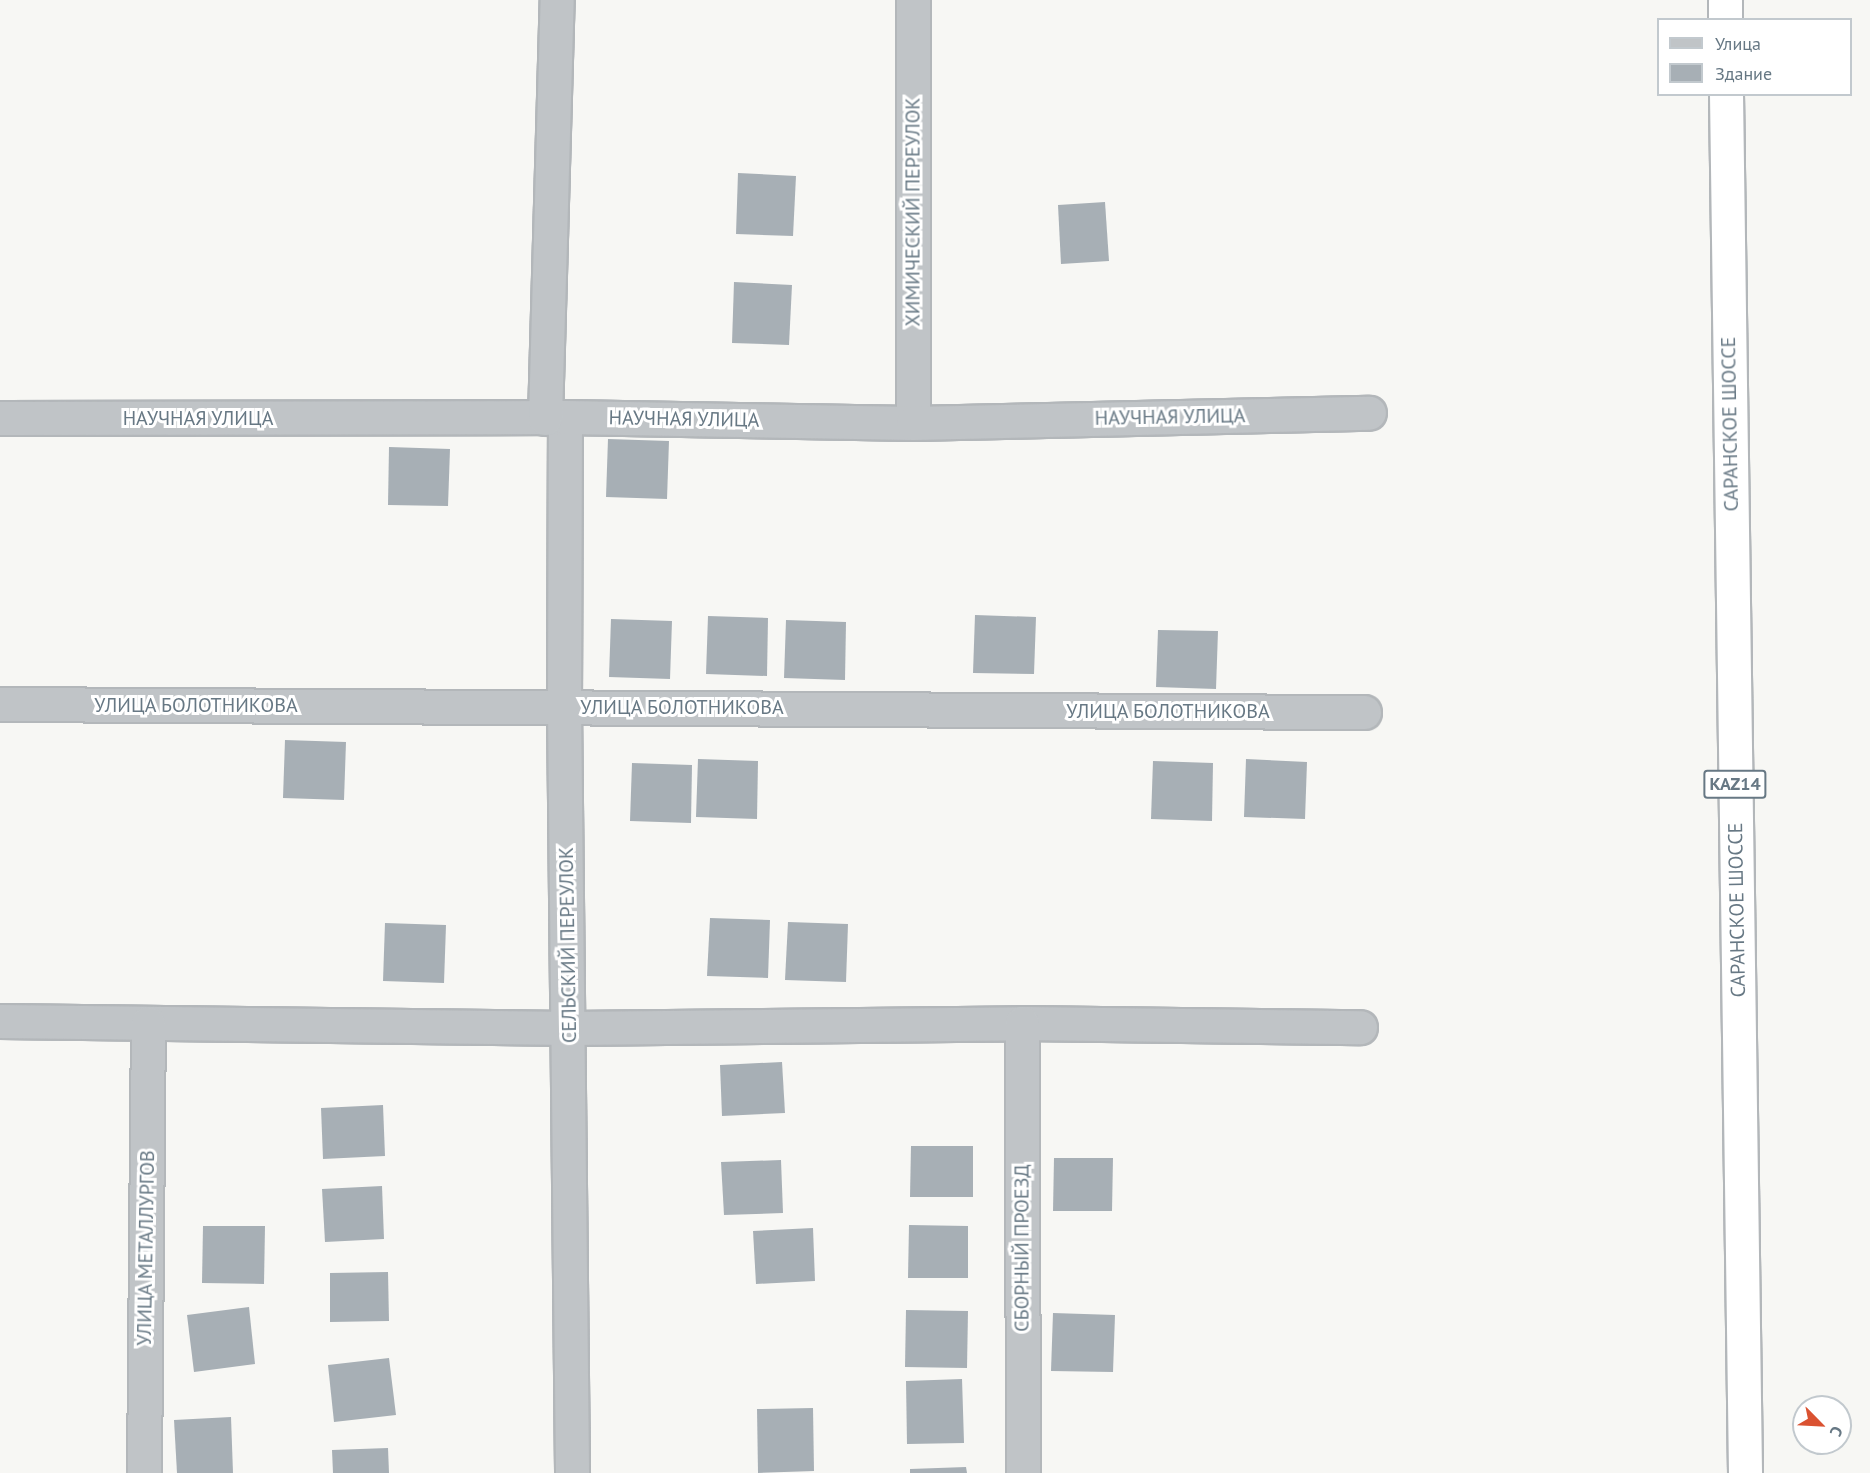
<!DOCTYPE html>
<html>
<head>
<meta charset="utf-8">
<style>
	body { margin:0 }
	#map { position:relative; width:1870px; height:1473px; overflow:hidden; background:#f7f7f4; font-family:"PT Sans",sans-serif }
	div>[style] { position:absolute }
	.building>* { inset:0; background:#a7afb5 }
	.roads { filter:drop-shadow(2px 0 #b3b7ba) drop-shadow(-2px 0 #b3b7ba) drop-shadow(0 2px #b3b7ba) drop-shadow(0 -2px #b3b7ba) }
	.minor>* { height:33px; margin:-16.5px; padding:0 16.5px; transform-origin:16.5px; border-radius:16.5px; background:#c0c4c7 }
	.highway>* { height:33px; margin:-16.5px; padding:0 16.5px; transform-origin:16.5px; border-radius:16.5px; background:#fff }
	span { translate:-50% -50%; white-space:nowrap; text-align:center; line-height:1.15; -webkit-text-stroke:6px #fff; paint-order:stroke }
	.shield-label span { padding:2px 4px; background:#fff; border:2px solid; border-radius:4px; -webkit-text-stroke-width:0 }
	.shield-label { font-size:18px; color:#677884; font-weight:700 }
	.street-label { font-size:20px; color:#677884 }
	.legend { position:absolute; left:1657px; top:18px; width:195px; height:78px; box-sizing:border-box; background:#fff; border:2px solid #c2c9ce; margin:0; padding:8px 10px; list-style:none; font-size:18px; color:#677884 }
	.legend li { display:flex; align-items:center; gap:12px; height:30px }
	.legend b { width:30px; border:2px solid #c2c9ce }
	.north { position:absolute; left:1792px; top:1395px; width:60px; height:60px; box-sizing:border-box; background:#fff; border:2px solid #c2c9ce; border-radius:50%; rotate:114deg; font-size:16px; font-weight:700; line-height:24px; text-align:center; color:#677884 }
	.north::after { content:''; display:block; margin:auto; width:21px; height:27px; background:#da5231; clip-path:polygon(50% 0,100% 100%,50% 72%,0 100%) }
</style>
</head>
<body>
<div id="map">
	<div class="building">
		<i style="clip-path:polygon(738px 173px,796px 176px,793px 236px,736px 234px)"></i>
		<i style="clip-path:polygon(1105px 202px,1109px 261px,1061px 264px,1058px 205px)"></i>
		<i style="clip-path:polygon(734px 282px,792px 285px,789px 345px,732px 343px)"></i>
		<i style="clip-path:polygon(608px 439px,669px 441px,667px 499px,606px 497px)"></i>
		<i style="clip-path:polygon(389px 447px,450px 449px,448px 506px,388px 505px)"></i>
		<i style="clip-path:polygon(975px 615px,1036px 617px,1034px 674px,973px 673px)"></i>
		<i style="clip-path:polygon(708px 616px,768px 618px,767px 676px,706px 674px)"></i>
		<i style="clip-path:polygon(611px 619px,672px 621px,670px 679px,609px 677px)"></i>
		<i style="clip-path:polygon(786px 620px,846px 622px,845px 680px,784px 678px)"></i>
		<i style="clip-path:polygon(1158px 630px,1218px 631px,1216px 689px,1156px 687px)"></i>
		<i style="clip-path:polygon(285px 740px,346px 742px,344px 800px,283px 798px)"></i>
		<i style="clip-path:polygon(698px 759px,758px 761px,757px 819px,696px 817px)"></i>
		<i style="clip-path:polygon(1246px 759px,1307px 762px,1305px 819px,1244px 817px)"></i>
		<i style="clip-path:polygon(1153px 761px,1213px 763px,1212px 821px,1151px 819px)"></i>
		<i style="clip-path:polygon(632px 763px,692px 765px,691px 823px,630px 821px)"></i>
		<i style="clip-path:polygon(710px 918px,770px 920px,768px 978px,707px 976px)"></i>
		<i style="clip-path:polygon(788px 922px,848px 924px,846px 982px,785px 980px)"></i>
		<i style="clip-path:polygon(385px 923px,446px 925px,444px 983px,383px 981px)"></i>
		<i style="clip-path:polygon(782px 1062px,785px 1113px,722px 1116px,720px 1065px)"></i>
		<i style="clip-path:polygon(383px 1105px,385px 1156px,323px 1159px,321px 1108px)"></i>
		<i style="clip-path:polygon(911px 1146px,973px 1146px,973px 1197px,910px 1197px)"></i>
		<i style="clip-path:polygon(1054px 1158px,1113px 1158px,1112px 1211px,1053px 1211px)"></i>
		<i style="clip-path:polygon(781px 1160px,783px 1213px,724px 1215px,721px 1162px)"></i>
		<i style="clip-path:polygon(382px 1186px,384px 1239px,325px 1242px,322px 1189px)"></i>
		<i style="clip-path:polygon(909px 1225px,968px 1226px,968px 1278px,908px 1278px)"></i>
		<i style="clip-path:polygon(203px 1226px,265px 1226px,264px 1284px,202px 1283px)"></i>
		<i style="clip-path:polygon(813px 1228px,815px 1281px,756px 1284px,753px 1231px)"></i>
		<i style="clip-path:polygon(388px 1272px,389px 1321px,330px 1322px,330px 1273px)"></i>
		<i style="clip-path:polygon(249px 1307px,255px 1364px,194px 1372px,187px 1315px)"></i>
		<i style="clip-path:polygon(906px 1310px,968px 1311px,967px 1368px,905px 1367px)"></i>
		<i style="clip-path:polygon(1053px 1313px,1115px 1315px,1113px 1372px,1051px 1371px)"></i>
		<i style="clip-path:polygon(389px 1358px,396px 1415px,334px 1422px,328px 1365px)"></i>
		<i style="clip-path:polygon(962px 1379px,964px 1443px,907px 1444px,906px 1381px)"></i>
		<i style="clip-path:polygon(813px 1408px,814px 1471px,758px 1473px,757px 1409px)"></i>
		<i style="clip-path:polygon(231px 1417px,233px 1473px,177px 1473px,174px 1420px)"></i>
		<i style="clip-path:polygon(388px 1448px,389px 1473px,333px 1473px,332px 1450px)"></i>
		<i style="clip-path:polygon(966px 1467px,967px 1473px,910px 1473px,910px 1469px)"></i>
	</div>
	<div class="roads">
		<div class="minor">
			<i style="left:913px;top:0;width:423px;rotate:90deg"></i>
			<i style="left:565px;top:417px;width:289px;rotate:90.2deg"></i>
			<i style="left:564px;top:706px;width:767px;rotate:89.4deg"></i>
			<i style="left:0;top:418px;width:565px;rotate:-0.1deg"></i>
			<i style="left:565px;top:417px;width:348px;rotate:1deg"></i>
			<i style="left:913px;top:423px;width:456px;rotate:-1.3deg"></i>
			<i style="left:545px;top:418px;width:418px;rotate:-88.4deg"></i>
			<i style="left:0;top:704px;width:1364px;rotate:0.34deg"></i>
			<i style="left:0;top:1021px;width:569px;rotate:0.7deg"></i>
			<i style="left:569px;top:1028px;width:453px;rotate:-0.6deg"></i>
			<i style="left:1022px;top:1023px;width:338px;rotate:0.7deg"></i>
			<i style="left:1022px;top:1023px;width:450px;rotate:89.9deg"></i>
			<i style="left:144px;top:1473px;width:450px;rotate:-89.5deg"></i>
		</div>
		<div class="highway">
			<i style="left:1725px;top:0;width:20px;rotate:90deg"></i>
			<i style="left:1726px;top:94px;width:1379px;rotate:89.21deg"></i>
		</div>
	</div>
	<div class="shield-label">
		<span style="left:1735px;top:784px">KAZ14</span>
	</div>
	<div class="street-label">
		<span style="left:913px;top:212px;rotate:-90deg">ХИМИЧЕСКИЙ ПЕРЕУЛОК</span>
		<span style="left:1170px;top:417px;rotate:-1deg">НАУЧНАЯ УЛИЦА</span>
		<span style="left:198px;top:418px">НАУЧНАЯ УЛИЦА</span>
		<span style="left:684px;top:419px;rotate:1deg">НАУЧНАЯ УЛИЦА</span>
		<span style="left:1730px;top:424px;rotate:-91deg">САРАНСКОЕ ШОССЕ</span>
		<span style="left:196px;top:705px">УЛИЦА БОЛОТНИКОВА</span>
		<span style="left:682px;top:707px">УЛИЦА БОЛОТНИКОВА</span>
		<span style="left:1168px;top:711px">УЛИЦА БОЛОТНИКОВА</span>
		<span style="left:1737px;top:910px;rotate:-91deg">САРАНСКОЕ ШОССЕ</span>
		<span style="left:568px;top:945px;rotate:-91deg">СЕЛЬСКИЙ ПЕРЕУЛОК</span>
		<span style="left:146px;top:1248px;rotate:-89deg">УЛИЦА МЕТАЛЛУРГОВ</span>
		<span style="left:1022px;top:1248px;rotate:-90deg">СБОРНЫЙ ПРОЕЗД</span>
	</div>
	<ul class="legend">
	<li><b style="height:8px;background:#c0c4c7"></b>Улица</li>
	<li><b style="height:16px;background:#a7afb5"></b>Здание</li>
	</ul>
	<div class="north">С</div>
</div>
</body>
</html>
